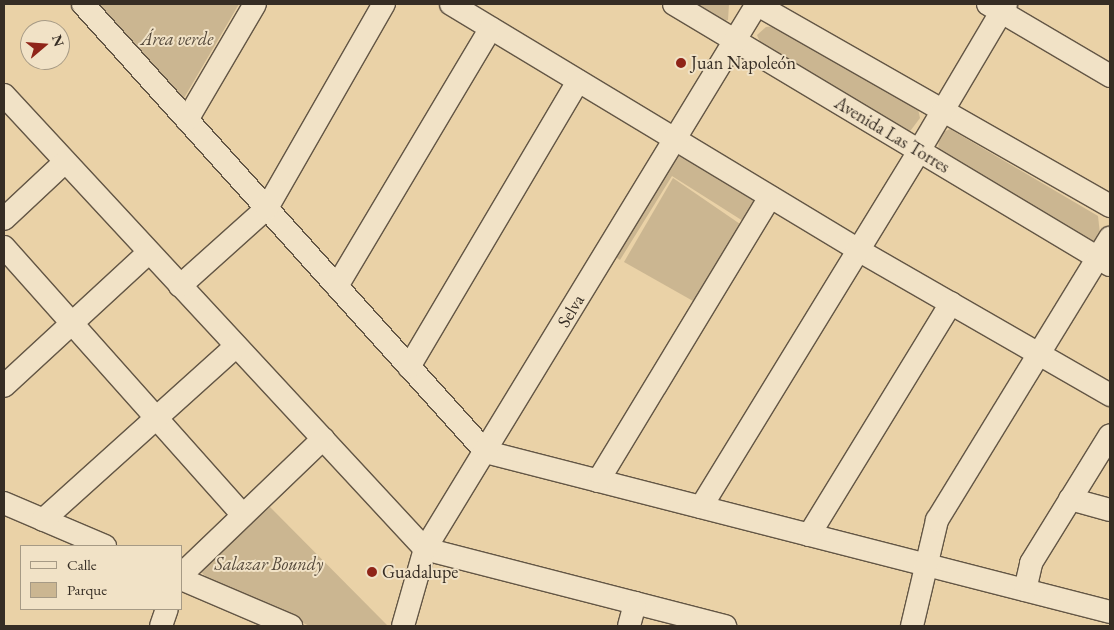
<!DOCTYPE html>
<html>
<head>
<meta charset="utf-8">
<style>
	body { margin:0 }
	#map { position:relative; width:1114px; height:630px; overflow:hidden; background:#ead2a7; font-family:"EB Garamond",serif }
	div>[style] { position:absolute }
	.green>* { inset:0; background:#cbb691 }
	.roads { filter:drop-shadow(1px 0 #635645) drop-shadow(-1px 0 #635645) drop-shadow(0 1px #635645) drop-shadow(0 -1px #635645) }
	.minor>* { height:22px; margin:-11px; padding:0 11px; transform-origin:11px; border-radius:11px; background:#f1e2c6 }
	.dots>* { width:14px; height:14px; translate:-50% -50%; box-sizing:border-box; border:2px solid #f1e2c6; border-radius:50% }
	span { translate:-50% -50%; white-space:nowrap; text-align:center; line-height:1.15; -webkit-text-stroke:4px #f1e2c6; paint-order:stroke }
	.park-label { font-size:18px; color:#54483a; font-style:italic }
	.poi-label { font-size:18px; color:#362d24 }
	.left { translate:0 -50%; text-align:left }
	.street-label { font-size:18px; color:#362d24 }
	.frame { position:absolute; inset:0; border:5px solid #362d24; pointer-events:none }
	.legend { position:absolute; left:20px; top:545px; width:162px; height:65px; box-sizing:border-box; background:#f1e2c6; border:1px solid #a69a85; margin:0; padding:6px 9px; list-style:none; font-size:15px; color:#362d24 }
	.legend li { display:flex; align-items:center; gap:10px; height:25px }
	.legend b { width:25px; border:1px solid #a69a85 }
	.north { position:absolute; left:20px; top:20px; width:50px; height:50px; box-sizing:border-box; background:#f1e2c6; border:1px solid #a69a85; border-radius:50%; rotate:72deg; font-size:14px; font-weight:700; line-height:20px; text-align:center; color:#362d24 }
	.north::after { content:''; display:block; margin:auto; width:18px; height:22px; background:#8f2418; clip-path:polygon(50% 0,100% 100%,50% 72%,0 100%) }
</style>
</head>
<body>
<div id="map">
	<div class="green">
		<i style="clip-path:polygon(97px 4px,239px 4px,184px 98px,143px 55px,128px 43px,126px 34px)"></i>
		<i style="clip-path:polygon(692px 4px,729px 4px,728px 20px,721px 22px)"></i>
		<i style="clip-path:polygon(776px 26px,918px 109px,920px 118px,911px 130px,906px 133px,762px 47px,757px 35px,766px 27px)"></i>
		<i style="clip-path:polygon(950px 129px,1098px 216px,1100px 234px,1095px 243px,1081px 244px,938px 153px,939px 134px)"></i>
		<i style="clip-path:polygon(679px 144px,759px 195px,743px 221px,672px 176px,620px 260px,611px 254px)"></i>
		<i style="clip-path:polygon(673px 178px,743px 226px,693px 301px,624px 262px)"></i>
		<i style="clip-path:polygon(270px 507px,388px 626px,310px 626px,216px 587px,200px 571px)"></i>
	</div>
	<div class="roads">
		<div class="minor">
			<i style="left:83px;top:4px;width:603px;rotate:48.03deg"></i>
			<i style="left:486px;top:452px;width:644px;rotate:14.38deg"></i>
			<i style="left:451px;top:4px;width:476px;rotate:31.1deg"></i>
			<i style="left:858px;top:250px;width:291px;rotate:29.9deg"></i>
			<i style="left:674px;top:4px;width:508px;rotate:30.91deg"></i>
			<i style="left:756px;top:4px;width:408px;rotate:29.7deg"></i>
			<i style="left:988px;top:4px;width:142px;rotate:30.5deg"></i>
			<i style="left:4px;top:95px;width:619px;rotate:47.16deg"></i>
			<i style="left:425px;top:549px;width:310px;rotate:14.4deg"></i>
			<i style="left:187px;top:120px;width:134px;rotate:-59.6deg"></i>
			<i style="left:4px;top:219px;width:83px;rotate:-43.1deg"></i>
			<i style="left:4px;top:247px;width:359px;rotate:48.3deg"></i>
			<i style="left:180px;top:286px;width:117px;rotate:-41.9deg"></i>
			<i style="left:267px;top:208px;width:235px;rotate:-60.2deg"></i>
			<i style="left:337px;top:286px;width:300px;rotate:-59.2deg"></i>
			<i style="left:409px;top:367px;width:332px;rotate:-59.4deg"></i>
			<i style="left:4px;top:386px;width:197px;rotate:-42.7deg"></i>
			<i style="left:598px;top:481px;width:332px;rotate:-58.8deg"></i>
			<i style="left:1070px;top:499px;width:41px;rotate:15.4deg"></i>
			<i style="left:4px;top:503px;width:110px;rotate:23.1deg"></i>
			<i style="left:701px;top:507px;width:417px;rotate:-58.5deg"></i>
			<i style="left:919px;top:151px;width:171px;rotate:-59.4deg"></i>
			<i style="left:43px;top:520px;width:260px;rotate:-42deg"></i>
			<i style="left:809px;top:535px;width:272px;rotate:-58.5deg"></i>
			<i style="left:181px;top:575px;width:197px;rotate:-43.8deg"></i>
			<i style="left:181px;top:579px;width:120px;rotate:23.1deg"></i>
			<i style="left:1025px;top:590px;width:28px;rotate:-77deg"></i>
			<i style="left:1031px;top:563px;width:150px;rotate:-58.3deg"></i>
			<i style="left:161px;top:626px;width:18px;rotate:-71deg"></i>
			<i style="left:403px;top:626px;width:80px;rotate:-74.1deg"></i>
			<i style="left:425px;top:549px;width:638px;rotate:-58.65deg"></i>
			<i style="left:629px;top:626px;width:24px;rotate:-75deg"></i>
			<i style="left:912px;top:626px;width:109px;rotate:-76.7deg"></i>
			<i style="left:937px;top:520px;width:331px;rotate:-58.5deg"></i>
		</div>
	</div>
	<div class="dots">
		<i style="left:681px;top:63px;background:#8f2418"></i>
		<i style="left:372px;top:572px;background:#8f2418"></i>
	</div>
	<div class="park-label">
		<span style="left:177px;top:39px">Área verde</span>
		<span style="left:269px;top:564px">Salazar Boundy</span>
	</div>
	<div class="poi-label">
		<span class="left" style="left:691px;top:63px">Juan Napoleón</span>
		<span class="left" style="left:382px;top:572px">Guadalupe</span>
	</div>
	<div class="street-label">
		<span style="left:892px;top:135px;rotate:31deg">Avenida Las Torres</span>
		<span style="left:571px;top:311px;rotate:-59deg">Selva</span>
	</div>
	<div class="frame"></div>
	<ul class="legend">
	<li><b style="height:6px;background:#f1e2c6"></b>Calle</li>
	<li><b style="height:14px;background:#cbb691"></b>Parque</li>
	</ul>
	<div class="north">N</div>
</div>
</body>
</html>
